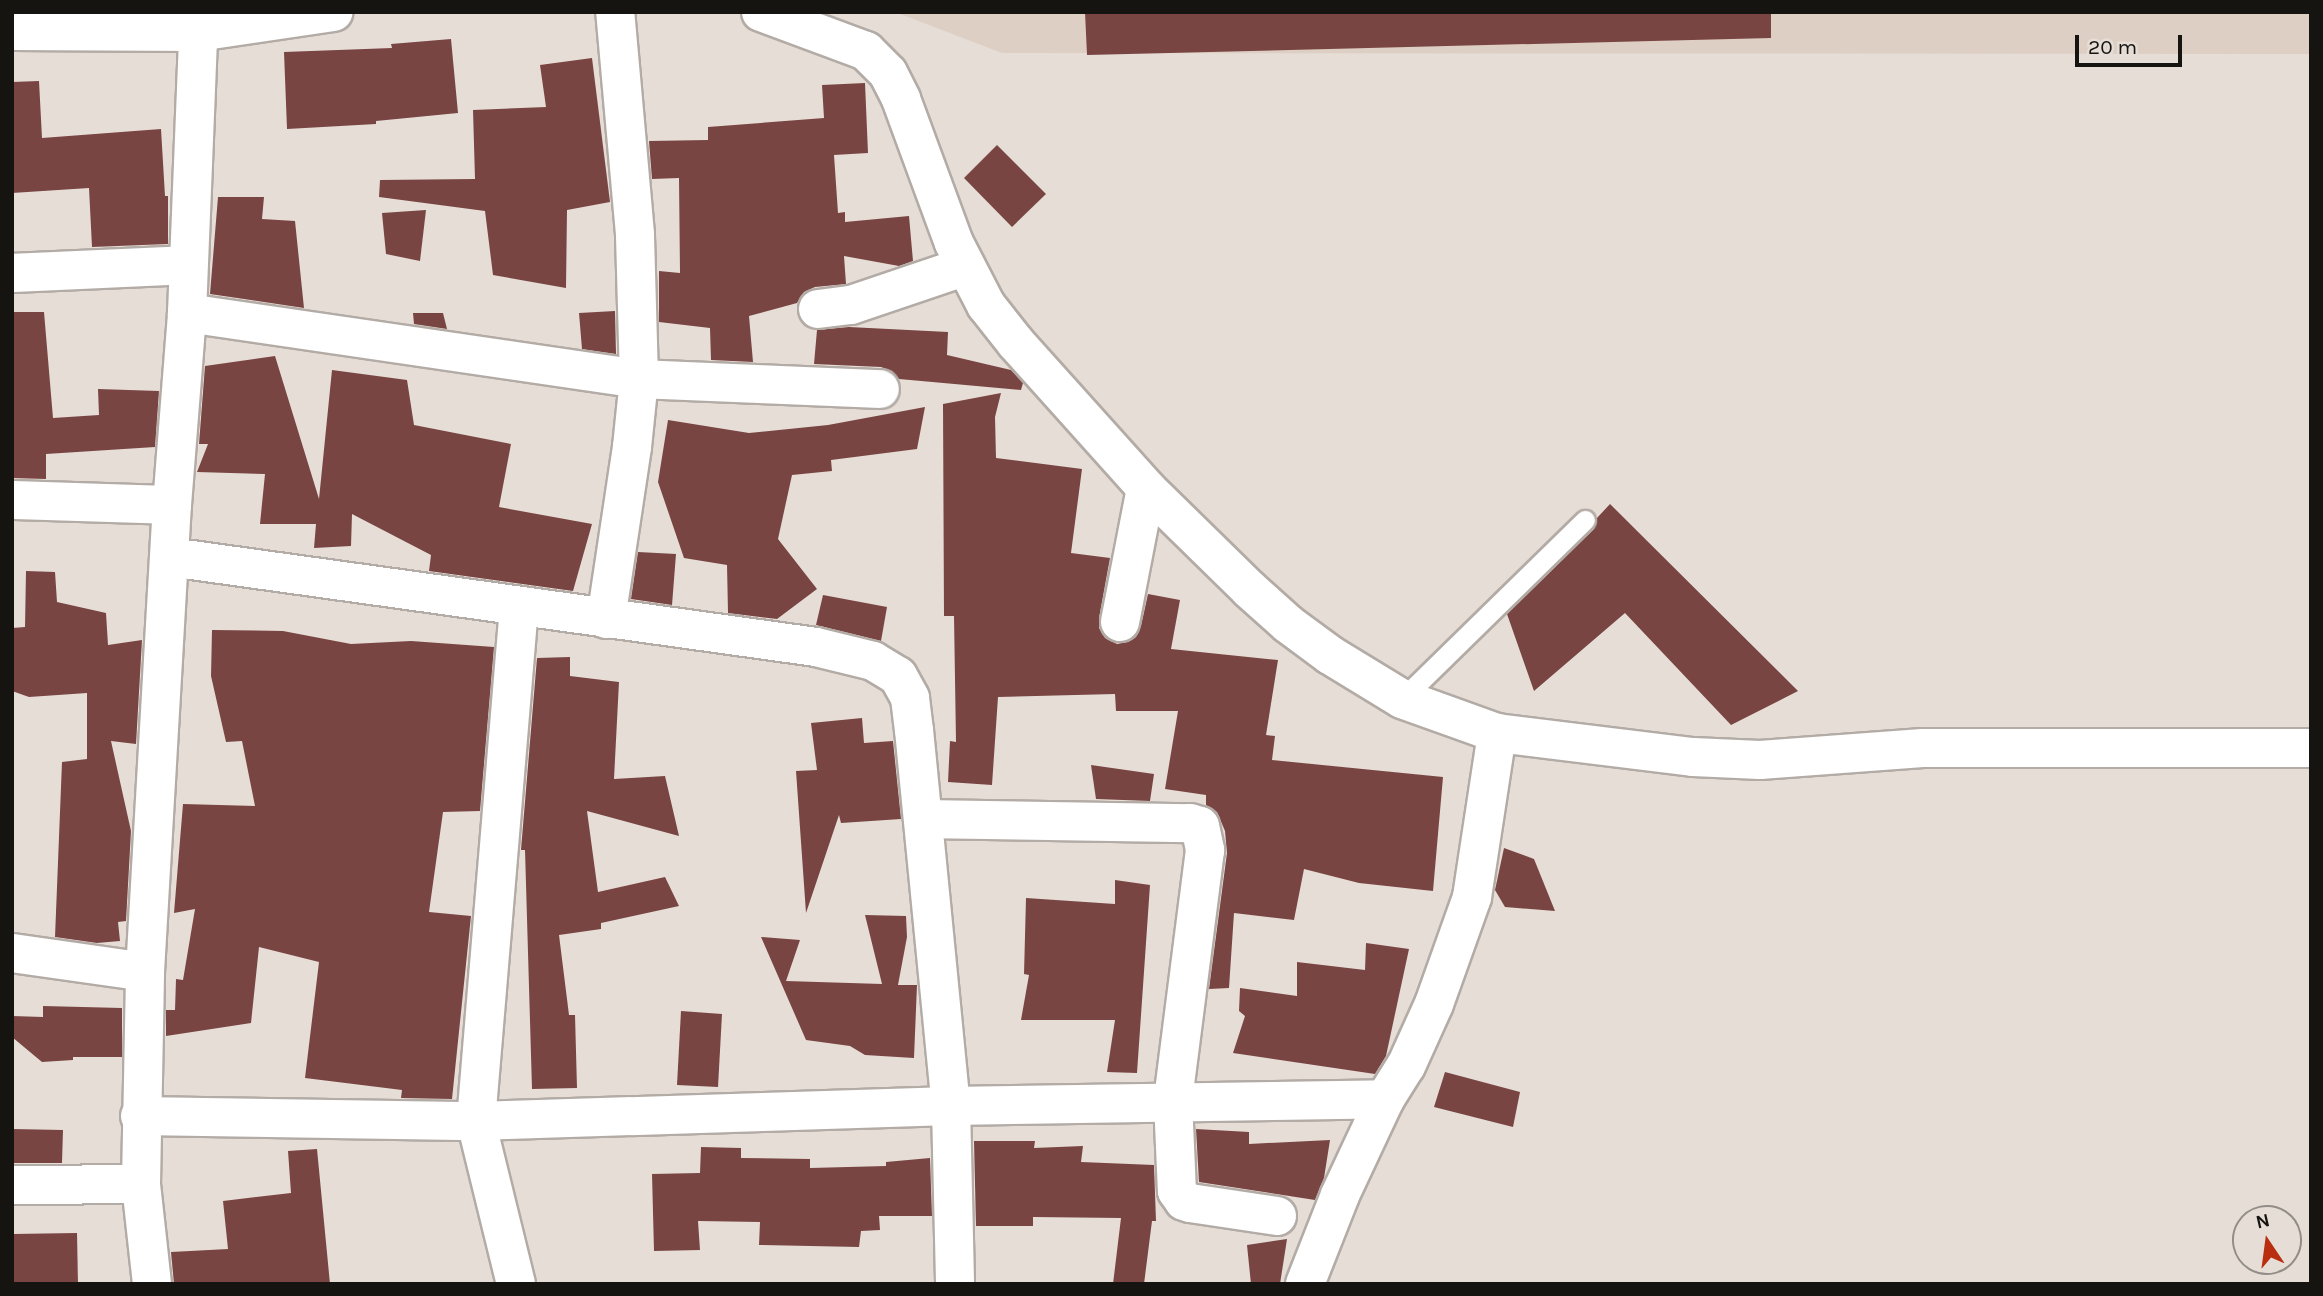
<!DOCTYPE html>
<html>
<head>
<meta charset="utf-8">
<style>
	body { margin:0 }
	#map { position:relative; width:2323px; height:1296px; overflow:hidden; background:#e6ddd7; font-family:Karla,sans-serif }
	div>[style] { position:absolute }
	.built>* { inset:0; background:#decfc4 }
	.building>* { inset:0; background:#794542 }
	.roads { filter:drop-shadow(2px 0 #b3aba5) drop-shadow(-2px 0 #b3aba5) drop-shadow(0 2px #b3aba5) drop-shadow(0 -2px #b3aba5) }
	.service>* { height:19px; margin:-9.5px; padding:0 9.5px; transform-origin:9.5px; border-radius:9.5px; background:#fff }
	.minor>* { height:38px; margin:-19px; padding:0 19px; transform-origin:19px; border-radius:19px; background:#fff }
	span { translate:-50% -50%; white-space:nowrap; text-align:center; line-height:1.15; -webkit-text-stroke:7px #e6ddd7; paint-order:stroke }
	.frame { position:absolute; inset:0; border:14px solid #161411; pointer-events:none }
	.north { position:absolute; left:2232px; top:1205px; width:70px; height:70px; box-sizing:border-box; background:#e6ddd7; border:2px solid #938d88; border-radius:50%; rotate:347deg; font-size:19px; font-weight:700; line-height:28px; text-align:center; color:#161411 }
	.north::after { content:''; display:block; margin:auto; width:24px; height:32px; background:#b92e10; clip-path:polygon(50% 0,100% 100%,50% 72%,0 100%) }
	.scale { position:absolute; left:2075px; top:35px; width:107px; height:32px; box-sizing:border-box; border:4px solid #161411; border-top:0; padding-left:9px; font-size:21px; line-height:24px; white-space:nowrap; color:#161411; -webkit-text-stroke:5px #e6ddd7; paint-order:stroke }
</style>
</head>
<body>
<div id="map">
	<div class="built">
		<i style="clip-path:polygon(895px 12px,2311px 12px,2311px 54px,1002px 53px)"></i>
	</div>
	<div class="building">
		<i style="clip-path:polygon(1085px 12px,1771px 12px,1771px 38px,1087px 55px)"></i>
		<i style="clip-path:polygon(451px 39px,458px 113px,376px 121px,376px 124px,287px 129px,284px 52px,392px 48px,391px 44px)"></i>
		<i style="clip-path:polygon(592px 58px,610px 202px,567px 210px,566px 288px,493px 275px,485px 211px,379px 197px,380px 180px,475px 179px,473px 110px,546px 107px,540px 65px)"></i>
		<i style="clip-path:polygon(39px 81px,42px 138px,161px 129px,165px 196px,168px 196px,168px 244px,92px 247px,89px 188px,12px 193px,12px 82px)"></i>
		<i style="clip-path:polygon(865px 83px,868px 153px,834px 155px,838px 213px,845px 212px,845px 222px,909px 216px,913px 261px,899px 266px,844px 256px,846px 284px,815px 287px,804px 292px,797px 303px,749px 316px,753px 362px,711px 360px,710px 328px,659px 322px,659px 271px,680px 273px,679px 178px,652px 179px,649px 141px,708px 140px,708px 127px,824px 118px,822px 85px)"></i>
		<i style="clip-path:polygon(997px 145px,1046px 194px,1012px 227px,964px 178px)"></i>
		<i style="clip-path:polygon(218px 197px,264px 197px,262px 219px,295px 221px,304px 308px,210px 294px)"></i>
		<i style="clip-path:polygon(426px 210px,420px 261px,386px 254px,382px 213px)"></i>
		<i style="clip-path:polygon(615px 311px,616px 354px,582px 349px,579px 313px)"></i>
		<i style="clip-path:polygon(12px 312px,44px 312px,53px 418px,99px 415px,98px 389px,159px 391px,155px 447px,46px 454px,46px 479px,12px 478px)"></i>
		<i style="clip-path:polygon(413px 313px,443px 313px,447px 329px,414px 324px)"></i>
		<i style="clip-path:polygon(849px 327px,948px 332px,947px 355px,1011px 370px,1023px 383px,1021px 390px,899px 379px,892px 371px,881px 367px,814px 364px,817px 330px)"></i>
		<i style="clip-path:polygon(275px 356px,319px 499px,332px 370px,407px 380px,414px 425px,511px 444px,499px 507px,592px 524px,573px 591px,429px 571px,431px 555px,352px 514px,351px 546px,314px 548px,316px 524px,260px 524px,265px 474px,197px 472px,208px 444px,199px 444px,205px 366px)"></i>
		<i style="clip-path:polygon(1001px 393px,995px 417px,996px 458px,1082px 469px,1071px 553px,1110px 558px,1099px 618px,1099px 628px,1105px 638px,1117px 644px,1128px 642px,1136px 637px,1141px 626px,1148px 594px,1180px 600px,1171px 649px,1278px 660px,1266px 735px,1275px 736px,1272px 760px,1443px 777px,1433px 891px,1359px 883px,1304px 869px,1294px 920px,1234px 913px,1229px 988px,1209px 989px,1227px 853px,1225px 831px,1217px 812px,1206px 805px,1206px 795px,1165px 789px,1178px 711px,1116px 711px,1115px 694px,998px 697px,992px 785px,948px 782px,950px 741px,956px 742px,954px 616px,944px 616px,943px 404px)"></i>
		<i style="clip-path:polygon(925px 407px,917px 449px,831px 460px,832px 471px,792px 475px,778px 539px,817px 589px,777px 619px,728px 613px,727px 565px,684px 558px,658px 482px,668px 420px,749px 433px,828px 425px)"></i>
		<i style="clip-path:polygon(1610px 504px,1798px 691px,1731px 725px,1625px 613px,1534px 691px,1507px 614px,1594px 529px,1597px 518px)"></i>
		<i style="clip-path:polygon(638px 552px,676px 554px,672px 605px,631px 599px)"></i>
		<i style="clip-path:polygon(26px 571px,55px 572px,57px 602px,106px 613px,108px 645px,142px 640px,136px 744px,111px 741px,131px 831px,126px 921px,118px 922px,120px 941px,97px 943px,55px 937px,62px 762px,87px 759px,87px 693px,29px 697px,12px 691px,12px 628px,25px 627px)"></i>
		<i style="clip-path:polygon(823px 595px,887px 607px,881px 641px,816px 625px)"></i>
		<i style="clip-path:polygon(212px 630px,283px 631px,351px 644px,411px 641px,494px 647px,480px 811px,443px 812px,429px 912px,471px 916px,452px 1099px,401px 1098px,402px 1090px,305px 1078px,319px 962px,259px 947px,251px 1023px,166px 1036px,166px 1010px,175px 1010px,176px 979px,183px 980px,195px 909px,174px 913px,183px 804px,255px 806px,242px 741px,226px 742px,211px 676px)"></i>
		<i style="clip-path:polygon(570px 657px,570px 676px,619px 682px,614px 779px,665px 776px,679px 836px,587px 811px,598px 892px,665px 877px,679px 906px,601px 923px,601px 929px,559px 935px,569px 1015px,575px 1015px,577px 1088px,532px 1089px,525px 850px,521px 850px,537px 658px)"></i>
		<i style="clip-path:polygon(862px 718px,864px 743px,893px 741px,901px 819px,841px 823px,839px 815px,806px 913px,796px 771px,817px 770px,811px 723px)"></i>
		<i style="clip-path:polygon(1091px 765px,1154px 774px,1150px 801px,1096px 799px)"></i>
		<i style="clip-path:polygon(1504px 848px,1534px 859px,1555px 911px,1505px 907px,1495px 890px)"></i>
		<i style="clip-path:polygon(1115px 880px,1150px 885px,1137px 1073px,1107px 1072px,1115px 1020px,1021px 1020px,1029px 975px,1024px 974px,1026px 898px,1115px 904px)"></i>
		<i style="clip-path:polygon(865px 915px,906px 916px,907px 937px,898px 985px,917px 985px,914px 1058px,865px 1055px,850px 1046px,806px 1040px,761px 937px,800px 940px,786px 981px,882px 984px)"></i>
		<i style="clip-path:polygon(1366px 943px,1409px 949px,1386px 1056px,1375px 1074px,1233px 1053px,1245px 1016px,1239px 1011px,1240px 988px,1297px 996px,1297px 962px,1365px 970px)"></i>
		<i style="clip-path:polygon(43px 1006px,122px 1008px,122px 1057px,73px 1057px,73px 1060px,42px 1062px,12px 1037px,12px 1016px,43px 1017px)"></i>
		<i style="clip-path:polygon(681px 1011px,722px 1014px,718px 1087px,677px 1085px)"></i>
		<i style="clip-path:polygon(1445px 1072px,1520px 1092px,1513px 1127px,1434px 1107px)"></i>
		<i style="clip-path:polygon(12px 1129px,63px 1130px,62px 1163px,12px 1163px)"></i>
		<i style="clip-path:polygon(1196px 1129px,1249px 1132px,1249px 1144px,1330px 1140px,1324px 1178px,1315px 1200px,1199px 1182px)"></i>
		<i style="clip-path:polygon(974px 1141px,1035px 1141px,1034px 1148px,1083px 1146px,1081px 1162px,1154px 1165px,1156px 1221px,1152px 1221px,1144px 1284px,1113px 1284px,1121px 1218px,1033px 1217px,1033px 1226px,976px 1226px)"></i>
		<i style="clip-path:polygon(701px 1147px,741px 1148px,741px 1158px,810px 1159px,810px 1168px,886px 1166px,886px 1162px,930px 1158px,932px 1216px,879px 1216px,880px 1230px,861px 1231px,859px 1247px,759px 1245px,760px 1222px,698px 1221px,700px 1250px,654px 1251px,652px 1174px,700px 1173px)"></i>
		<i style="clip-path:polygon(317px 1149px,330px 1284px,174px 1284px,171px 1252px,228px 1249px,223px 1201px,291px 1193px,288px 1151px)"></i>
		<i style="clip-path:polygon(77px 1233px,78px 1284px,12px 1284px,12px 1234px)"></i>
		<i style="clip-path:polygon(1287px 1239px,1280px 1284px,1251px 1284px,1247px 1245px)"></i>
	</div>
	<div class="roads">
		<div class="service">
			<i style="left:1402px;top:699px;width:256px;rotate:-44.4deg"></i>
		</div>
		<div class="minor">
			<i style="left:761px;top:12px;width:112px;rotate:20.4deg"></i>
			<i style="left:866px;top:51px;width:31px;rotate:45deg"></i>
			<i style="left:888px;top:73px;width:29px;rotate:63deg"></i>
			<i style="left:901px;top:99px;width:153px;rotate:69.8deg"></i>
			<i style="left:954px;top:243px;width:70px;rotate:62.7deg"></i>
			<i style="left:986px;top:305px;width:48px;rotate:51.7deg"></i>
			<i style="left:1016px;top:343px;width:195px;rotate:48.1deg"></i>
			<i style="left:1146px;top:488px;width:144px;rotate:44.4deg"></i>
			<i style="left:1249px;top:589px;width:52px;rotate:41.9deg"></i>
			<i style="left:1288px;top:624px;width:52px;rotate:36.4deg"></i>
			<i style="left:1330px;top:655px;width:84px;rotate:31.4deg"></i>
			<i style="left:1402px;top:699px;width:101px;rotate:19.7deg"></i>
			<i style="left:1497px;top:733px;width:197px;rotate:7deg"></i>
			<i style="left:1693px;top:757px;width:67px;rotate:2.6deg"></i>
			<i style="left:1760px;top:760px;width:163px;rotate:-4.2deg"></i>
			<i style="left:1923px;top:748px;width:388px"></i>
			<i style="left:12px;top:31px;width:186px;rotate:0.3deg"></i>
			<i style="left:198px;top:32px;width:137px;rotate:-8.4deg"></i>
			<i style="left:12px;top:273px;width:176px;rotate:-2.6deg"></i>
			<i style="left:818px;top:309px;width:33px;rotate:-7deg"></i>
			<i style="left:851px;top:305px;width:121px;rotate:-18.7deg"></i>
			<i style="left:187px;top:313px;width:457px;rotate:8.3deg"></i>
			<i style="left:639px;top:379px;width:241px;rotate:2.4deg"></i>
			<i style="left:12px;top:500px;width:160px;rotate:1.8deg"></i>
			<i style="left:170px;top:557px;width:652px;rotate:7.93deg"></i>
			<i style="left:816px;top:647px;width:59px;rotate:13.8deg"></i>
			<i style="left:873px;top:661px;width:29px;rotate:31deg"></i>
			<i style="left:898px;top:676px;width:25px;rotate:61deg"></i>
			<i style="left:910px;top:698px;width:32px;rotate:83deg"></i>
			<i style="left:914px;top:730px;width:378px;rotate:84.4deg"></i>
			<i style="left:951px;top:1106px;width:178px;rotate:88.7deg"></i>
			<i style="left:606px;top:619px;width:174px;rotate:-81.4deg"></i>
			<i style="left:632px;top:447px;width:68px;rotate:-84.1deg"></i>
			<i style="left:639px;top:379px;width:145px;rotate:-91.6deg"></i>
			<i style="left:635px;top:234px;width:223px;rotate:-95.1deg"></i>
			<i style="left:1120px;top:622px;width:136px;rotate:-79deg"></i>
			<i style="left:923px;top:819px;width:267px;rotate:0.9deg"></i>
			<i style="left:1190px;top:823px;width:10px;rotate:17deg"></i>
			<i style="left:1200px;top:826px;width:25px;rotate:78deg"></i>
			<i style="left:1205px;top:850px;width:253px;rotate:97.3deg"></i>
			<i style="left:1173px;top:1101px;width:90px;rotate:87.5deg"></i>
			<i style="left:1177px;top:1191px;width:12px;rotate:55deg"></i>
			<i style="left:1184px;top:1201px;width:6px;rotate:18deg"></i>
			<i style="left:1190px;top:1203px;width:88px;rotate:8.5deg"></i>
			<i style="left:12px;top:953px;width:134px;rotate:8.1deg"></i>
			<i style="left:140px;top:1116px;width:336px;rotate:0.9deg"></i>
			<i style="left:476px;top:1121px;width:475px;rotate:-1.8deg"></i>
			<i style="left:951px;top:1106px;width:434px;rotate:-0.9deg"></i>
			<i style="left:1385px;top:1099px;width:39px;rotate:-58deg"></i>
			<i style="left:1406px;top:1066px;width:68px;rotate:-65.7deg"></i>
			<i style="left:1434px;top:1004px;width:114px;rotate:-70.4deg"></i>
			<i style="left:1472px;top:897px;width:166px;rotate:-81.3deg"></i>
			<i style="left:12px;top:1185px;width:129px;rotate:-0.4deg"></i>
			<i style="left:152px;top:1284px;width:101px;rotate:-96.3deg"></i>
			<i style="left:141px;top:1184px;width:212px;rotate:-88.9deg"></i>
			<i style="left:145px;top:972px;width:468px;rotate:-86.7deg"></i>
			<i style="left:172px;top:505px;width:193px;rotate:-85.5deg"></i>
			<i style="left:187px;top:313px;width:301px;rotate:-87.7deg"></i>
			<i style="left:516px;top:1284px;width:168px;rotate:-103.8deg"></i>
			<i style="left:476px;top:1121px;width:516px;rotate:-85.22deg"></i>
			<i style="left:1305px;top:1284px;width:96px;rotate:-68.5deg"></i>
			<i style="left:1340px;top:1195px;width:106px;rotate:-64.9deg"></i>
		</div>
	</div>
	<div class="frame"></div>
	<div class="north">N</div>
	<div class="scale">20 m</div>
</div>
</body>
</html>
